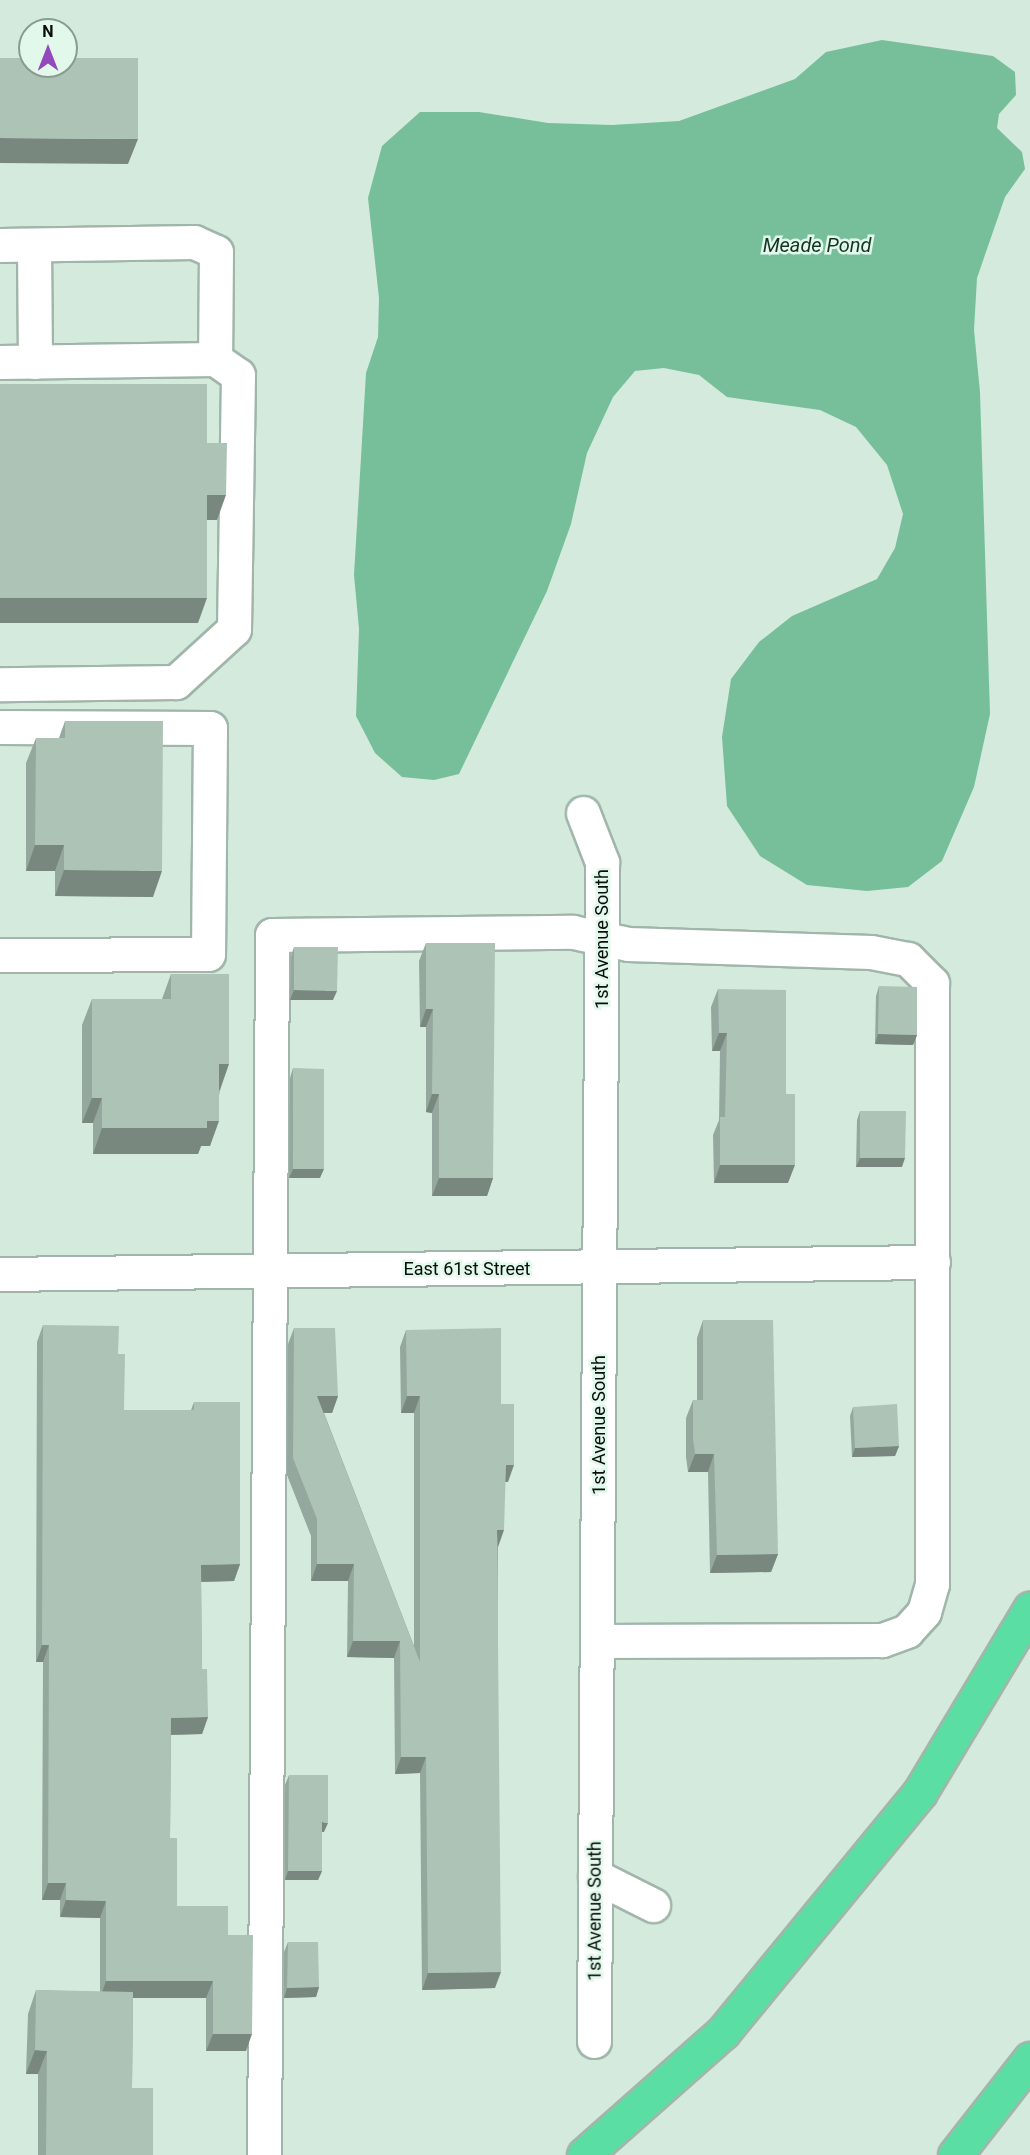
<!DOCTYPE html>
<html>
<head>
<meta charset="utf-8">
<style>
	body { margin:0 }
	#map { position:relative; width:1030px; height:2155px; overflow:hidden; background:#d4eadd; font-family:Roboto,sans-serif }
	div>[style] { position:absolute }
	.water>* { inset:0; background:#77bf9a }
	.roads { filter:drop-shadow(2px 0 #a1b6aa) drop-shadow(-2px 0 #a1b6aa) drop-shadow(0 2px #a1b6aa) drop-shadow(0 -2px #a1b6aa) }
	.minor>* { height:33px; margin:-16.5px; padding:0 16.5px; transform-origin:16.5px; border-radius:16.5px; background:#fff }
	.highway>* { height:33px; margin:-16.5px; padding:0 16.5px; transform-origin:16.5px; border-radius:16.5px; background:#5bdea3 }
	.wall>* { inset:0; background:#95a89d }
	.shaded-wall>* { inset:0; background:#79887f }
	.building>* { inset:0; background:#adc3b6 }
	span { translate:-50% -50%; white-space:nowrap; text-align:center; line-height:1.15; -webkit-text-stroke:5px #e1f8eb; paint-order:stroke }
	.street-label { font-size:18px; color:#080f0b }
	.water-label { font-size:20px; color:#143525; font-style:italic }
	.north { position:absolute; left:18px; top:18px; width:60px; height:60px; box-sizing:border-box; background:#e1f8eb; border:2px solid #8a9b91; border-radius:50%; rotate:0deg; font-size:16px; font-weight:700; line-height:24px; text-align:center; color:#080f0b }
	.north::after { content:''; display:block; margin:auto; width:21px; height:27px; background:#9149bc; clip-path:polygon(50% 0,100% 100%,50% 72%,0 100%) }
</style>
</head>
<body>
<div id="map">
	<div class="water">
		<i style="clip-path:polygon(882px 40px,993px 56px,1015px 72px,1016px 95px,999px 114px,997px 128px,1022px 152px,1025px 169px,1005px 197px,977px 278px,974px 330px,980px 392px,990px 714px,974px 787px,942px 861px,908px 887px,867px 891px,807px 885px,760px 856px,727px 806px,722px 737px,731px 679px,759px 642px,792px 616px,877px 579px,895px 548px,903px 514px,887px 465px,856px 427px,820px 410px,727px 397px,699px 375px,664px 368px,635px 371px,613px 397px,587px 453px,571px 524px,547px 591px,459px 774px,434px 780px,402px 777px,375px 753px,356px 716px,359px 629px,354px 575px,366px 373px,378px 337px,379px 298px,368px 198px,382px 146px,420px 112px,479px 112px,548px 123px,612px 125px,679px 121px,795px 79px,826px 52px)"></i>
	</div>
	<div class="roads">
		<div class="minor">
			<i style="left:0;top:245px;width:194px;rotate:-0.9deg"></i>
			<i style="left:194px;top:242px;width:24px;rotate:24deg"></i>
			<i style="left:216px;top:252px;width:107px;rotate:90.5deg"></i>
			<i style="left:34px;top:246px;width:116px;rotate:89.5deg"></i>
			<i style="left:0;top:362px;width:215px;rotate:-0.8deg"></i>
			<i style="left:215px;top:359px;width:28px;rotate:35deg"></i>
			<i style="left:238px;top:375px;width:254px;rotate:90.9deg"></i>
			<i style="left:234px;top:629px;width:79px;rotate:137.6deg"></i>
			<i style="left:176px;top:682px;width:176px;rotate:179.3deg"></i>
			<i style="left:0;top:727px;width:210px;rotate:0.3deg"></i>
			<i style="left:210px;top:728px;width:226px;rotate:90.5deg"></i>
			<i style="left:208px;top:954px;width:208px;rotate:179.7deg"></i>
			<i style="left:583px;top:813px;width:53px;rotate:68.8deg"></i>
			<i style="left:602px;top:862px;width:1179px;rotate:90.39deg"></i>
			<i style="left:0;top:1274px;width:933px;rotate:-0.74deg"></i>
			<i style="left:595px;top:1876px;width:65px;rotate:26.6deg"></i>
			<i style="left:264px;top:2155px;width:1220px;rotate:-89.62deg"></i>
			<i style="left:272px;top:935px;width:301px;rotate:-0.6deg"></i>
			<i style="left:573px;top:932px;width:56px;rotate:12.3deg"></i>
			<i style="left:628px;top:944px;width:243px;rotate:1.9deg"></i>
			<i style="left:871px;top:952px;width:38px;rotate:11deg"></i>
			<i style="left:908px;top:959px;width:34px;rotate:45deg"></i>
			<i style="left:932px;top:983px;width:601px;rotate:90deg"></i>
			<i style="left:932px;top:1584px;width:29px;rotate:106deg"></i>
			<i style="left:924px;top:1612px;width:25px;rotate:132deg"></i>
			<i style="left:907px;top:1631px;width:27px;rotate:160deg"></i>
			<i style="left:882px;top:1640px;width:285px;rotate:179.8deg"></i>
		</div>
		<div class="highway">
			<i style="left:584px;top:2155px;width:186px;rotate:-41.5deg"></i>
			<i style="left:723px;top:2032px;width:310px;rotate:-50.6deg"></i>
			<i style="left:920px;top:1792px;width:214px;rotate:-59deg"></i>
			<i style="left:955px;top:2155px;width:122px;rotate:-52deg"></i>
		</div>
	</div>
	<div class="wall">
		<i style="clip-path:polygon(65px 721px,153px 897px,55px 896px,55px 871px,26px 871px,26px 763px,36px 738px,59px 738px)"></i>
		<i style="clip-path:polygon(426px 943px,493px 1178px,487px 1196px,432px 1196px,432px 1113px,426px 1112px,426px 1027px,420px 1027px,419px 961px)"></i>
		<i style="clip-path:polygon(294px 947px,333px 1000px,290px 1000px,291px 956px)"></i>
		<i style="clip-path:polygon(171px 974px,220px 1090px,210px 1146px,201px 1146px,198px 1154px,93px 1154px,93px 1123px,82px 1123px,82px 1025px,92px 999px,162px 999px)"></i>
		<i style="clip-path:polygon(879px 986px,917px 1035px,913px 1045px,875px 1044px,876px 996px)"></i>
		<i style="clip-path:polygon(718px 989px,786px 1094px,788px 1183px,714px 1183px,713px 1135px,719px 1120px,720px 1051px,712px 1051px,711px 1007px)"></i>
		<i style="clip-path:polygon(293px 1068px,320px 1178px,289px 1178px,290px 1078px)"></i>
		<i style="clip-path:polygon(860px 1111px,902px 1167px,856px 1167px,857px 1120px)"></i>
		<i style="clip-path:polygon(703px 1320px,778px 1554px,771px 1572px,710px 1573px,708px 1472px,688px 1472px,686px 1457px,686px 1418px,693px 1400px,697px 1400px,697px 1338px)"></i>
		<i style="clip-path:polygon(43px 1325px,118px 1354px,124px 1410px,191px 1410px,194px 1402px,240px 1564px,234px 1581px,201px 1582px,202px 1669px,208px 1717px,202px 1734px,171px 1735px,170px 1838px,177px 1906px,228px 1935px,246px 2051px,206px 2051px,206px 1998px,133px 1998px,132px 2088px,153px 2155px,38px 2155px,38px 2074px,26px 2074px,28px 2014px,36px 1990px,100px 1992px,100px 1918px,60px 1917px,60px 1900px,42px 1900px,43px 1662px,36px 1662px,37px 1342px)"></i>
		<i style="clip-path:polygon(294px 1328px,338px 1396px,332px 1413px,324px 1413px,414px 1646px,414px 1413px,401px 1413px,400px 1347px,406px 1330px,501px 1404px,508px 1482px,505px 1482px,498px 1547px,495px 1988px,422px 1990px,420px 1773px,395px 1774px,394px 1658px,347px 1657px,348px 1581px,311px 1581px,311px 1536px,287px 1475px,288px 1344px)"></i>
		<i style="clip-path:polygon(853px 1407px,899px 1446px,895px 1456px,852px 1457px,850px 1416px)"></i>
		<i style="clip-path:polygon(289px 1775px,324px 1832px,322px 1832px,322px 1871px,318px 1880px,285px 1880px,285px 1785px)"></i>
		<i style="clip-path:polygon(288px 1942px,319px 1987px,316px 1997px,284px 1998px,284px 1952px)"></i>
	</div>
	<div class="shaded-wall">
		<i style="clip-path:polygon(0 138px,138px 139px,128px 164px,0 163px)"></i>
		<i style="clip-path:polygon(207px 495px,226px 495px,217px 520px,198px 520px)"></i>
		<i style="clip-path:polygon(0 598px,207px 598px,198px 623px,0 623px)"></i>
		<i style="clip-path:polygon(35px 845px,64px 845px,55px 871px,26px 871px)"></i>
		<i style="clip-path:polygon(64px 870px,162px 871px,153px 897px,55px 896px)"></i>
		<i style="clip-path:polygon(294px 990px,337px 991px,333px 1000px,290px 1000px)"></i>
		<i style="clip-path:polygon(426px 1009px,433px 1009px,426px 1027px,420px 1027px)"></i>
		<i style="clip-path:polygon(719px 1033px,727px 1033px,720px 1051px,712px 1051px)"></i>
		<i style="clip-path:polygon(878px 1034px,917px 1035px,913px 1045px,875px 1044px)"></i>
		<i style="clip-path:polygon(219px 1064px,229px 1064px,220px 1090px,210px 1090px)"></i>
		<i style="clip-path:polygon(432px 1094px,439px 1094px,432px 1113px,426px 1112px)"></i>
		<i style="clip-path:polygon(92px 1098px,102px 1098px,93px 1123px,82px 1123px)"></i>
		<i style="clip-path:polygon(207px 1121px,219px 1121px,210px 1146px,201px 1146px,198px 1154px,93px 1154px,102px 1128px)"></i>
		<i style="clip-path:polygon(860px 1158px,905px 1158px,902px 1167px,856px 1167px)"></i>
		<i style="clip-path:polygon(720px 1165px,795px 1165px,788px 1183px,714px 1183px)"></i>
		<i style="clip-path:polygon(293px 1169px,324px 1169px,320px 1178px,289px 1178px)"></i>
		<i style="clip-path:polygon(439px 1178px,493px 1178px,487px 1196px,432px 1196px)"></i>
		<i style="clip-path:polygon(317px 1396px,338px 1396px,332px 1413px,311px 1413px)"></i>
		<i style="clip-path:polygon(407px 1396px,420px 1396px,414px 1413px,401px 1413px)"></i>
		<i style="clip-path:polygon(899px 1446px,895px 1456px,852px 1457px,855px 1448px)"></i>
		<i style="clip-path:polygon(695px 1454px,714px 1454px,708px 1472px,688px 1472px)"></i>
		<i style="clip-path:polygon(506px 1465px,514px 1465px,508px 1482px,499px 1482px)"></i>
		<i style="clip-path:polygon(497px 1530px,504px 1530px,498px 1547px)"></i>
		<i style="clip-path:polygon(778px 1554px,771px 1572px,710px 1573px,717px 1555px)"></i>
		<i style="clip-path:polygon(240px 1564px,234px 1581px,195px 1582px,201px 1565px)"></i>
		<i style="clip-path:polygon(317px 1564px,354px 1564px,348px 1581px,311px 1581px)"></i>
		<i style="clip-path:polygon(353px 1641px,400px 1641px,394px 1658px,347px 1657px)"></i>
		<i style="clip-path:polygon(42px 1645px,49px 1645px,43px 1662px,36px 1662px)"></i>
		<i style="clip-path:polygon(208px 1717px,202px 1734px,165px 1735px,171px 1718px)"></i>
		<i style="clip-path:polygon(401px 1757px,426px 1757px,420px 1773px,395px 1774px)"></i>
		<i style="clip-path:polygon(322px 1822px,328px 1823px,324px 1832px,318px 1832px)"></i>
		<i style="clip-path:polygon(288px 1871px,322px 1871px,318px 1880px,285px 1880px)"></i>
		<i style="clip-path:polygon(48px 1883px,66px 1883px,60px 1900px,42px 1900px)"></i>
		<i style="clip-path:polygon(66px 1900px,106px 1901px,100px 1918px,60px 1917px)"></i>
		<i style="clip-path:polygon(501px 1972px,495px 1988px,422px 1990px,428px 1973px)"></i>
		<i style="clip-path:polygon(106px 1981px,213px 1981px,206px 1998px,100px 1998px)"></i>
		<i style="clip-path:polygon(319px 1987px,316px 1997px,284px 1998px,287px 1988px)"></i>
		<i style="clip-path:polygon(213px 2034px,252px 2034px,246px 2051px,206px 2051px)"></i>
		<i style="clip-path:polygon(35px 2050px,47px 2051px,38px 2074px,26px 2074px)"></i>
	</div>
	<div class="building">
		<i style="clip-path:polygon(0 58px,30px 58px,30px 66px,66px 66px,66px 58px,138px 58px,138px 139px,0 138px)"></i>
		<i style="clip-path:polygon(0 384px,207px 384px,207px 443px,227px 443px,226px 495px,207px 495px,207px 598px,0 598px)"></i>
		<i style="clip-path:polygon(65px 721px,163px 721px,162px 871px,64px 870px,64px 845px,35px 845px,36px 738px,65px 738px)"></i>
		<i style="clip-path:polygon(426px 943px,495px 943px,493px 1178px,439px 1178px,439px 1094px,432px 1094px,433px 1009px,426px 1009px)"></i>
		<i style="clip-path:polygon(294px 947px,338px 947px,337px 991px,294px 990px)"></i>
		<i style="clip-path:polygon(171px 974px,229px 974px,229px 1064px,219px 1064px,219px 1121px,207px 1121px,207px 1128px,102px 1128px,102px 1098px,92px 1098px,92px 999px,171px 999px)"></i>
		<i style="clip-path:polygon(879px 986px,917px 987px,917px 1035px,878px 1034px)"></i>
		<i style="clip-path:polygon(718px 989px,786px 990px,786px 1094px,795px 1094px,795px 1165px,720px 1165px,720px 1117px,725px 1117px,727px 1033px,719px 1033px)"></i>
		<i style="clip-path:polygon(293px 1068px,324px 1069px,324px 1169px,293px 1169px)"></i>
		<i style="clip-path:polygon(860px 1111px,906px 1111px,905px 1158px,860px 1158px)"></i>
		<i style="clip-path:polygon(703px 1320px,773px 1320px,778px 1554px,717px 1555px,714px 1454px,695px 1454px,693px 1439px,693px 1400px,703px 1400px)"></i>
		<i style="clip-path:polygon(43px 1325px,119px 1326px,118px 1354px,125px 1354px,124px 1410px,194px 1410px,194px 1402px,240px 1402px,240px 1564px,201px 1565px,202px 1669px,207px 1669px,208px 1717px,171px 1718px,170px 1838px,177px 1838px,177px 1906px,228px 1906px,228px 1935px,253px 1935px,252px 2034px,213px 2034px,213px 1981px,106px 1981px,106px 1901px,66px 1900px,66px 1883px,48px 1883px,49px 1645px,42px 1645px)"></i>
		<i style="clip-path:polygon(294px 1328px,335px 1328px,338px 1396px,317px 1396px,420px 1662px,420px 1396px,407px 1396px,406px 1330px,501px 1328px,501px 1404px,514px 1404px,514px 1465px,506px 1465px,504px 1530px,497px 1530px,501px 1972px,428px 1973px,426px 1757px,401px 1757px,400px 1641px,353px 1641px,354px 1564px,317px 1564px,317px 1519px,293px 1458px)"></i>
		<i style="clip-path:polygon(897px 1404px,899px 1446px,855px 1448px,853px 1407px)"></i>
		<i style="clip-path:polygon(289px 1775px,328px 1775px,328px 1823px,322px 1822px,322px 1871px,288px 1871px)"></i>
		<i style="clip-path:polygon(288px 1942px,318px 1942px,319px 1987px,287px 1988px)"></i>
		<i style="clip-path:polygon(36px 1990px,133px 1992px,132px 2088px,153px 2088px,153px 2155px,46px 2155px,47px 2051px,35px 2050px)"></i>
	</div>
	<div class="street-label">
		<span style="left:602px;top:939px;rotate:-90deg">1st Avenue South</span>
		<span style="left:467px;top:1269px">East 61st Street</span>
		<span style="left:599px;top:1425px;rotate:-90deg">1st Avenue South</span>
		<span style="left:595px;top:1911px;rotate:-90deg">1st Avenue South</span>
	</div>
	<div class="water-label">
		<span style="left:817px;top:245px">Meade Pond</span>
	</div>
	<div class="north">N</div>
</div>
</body>
</html>
